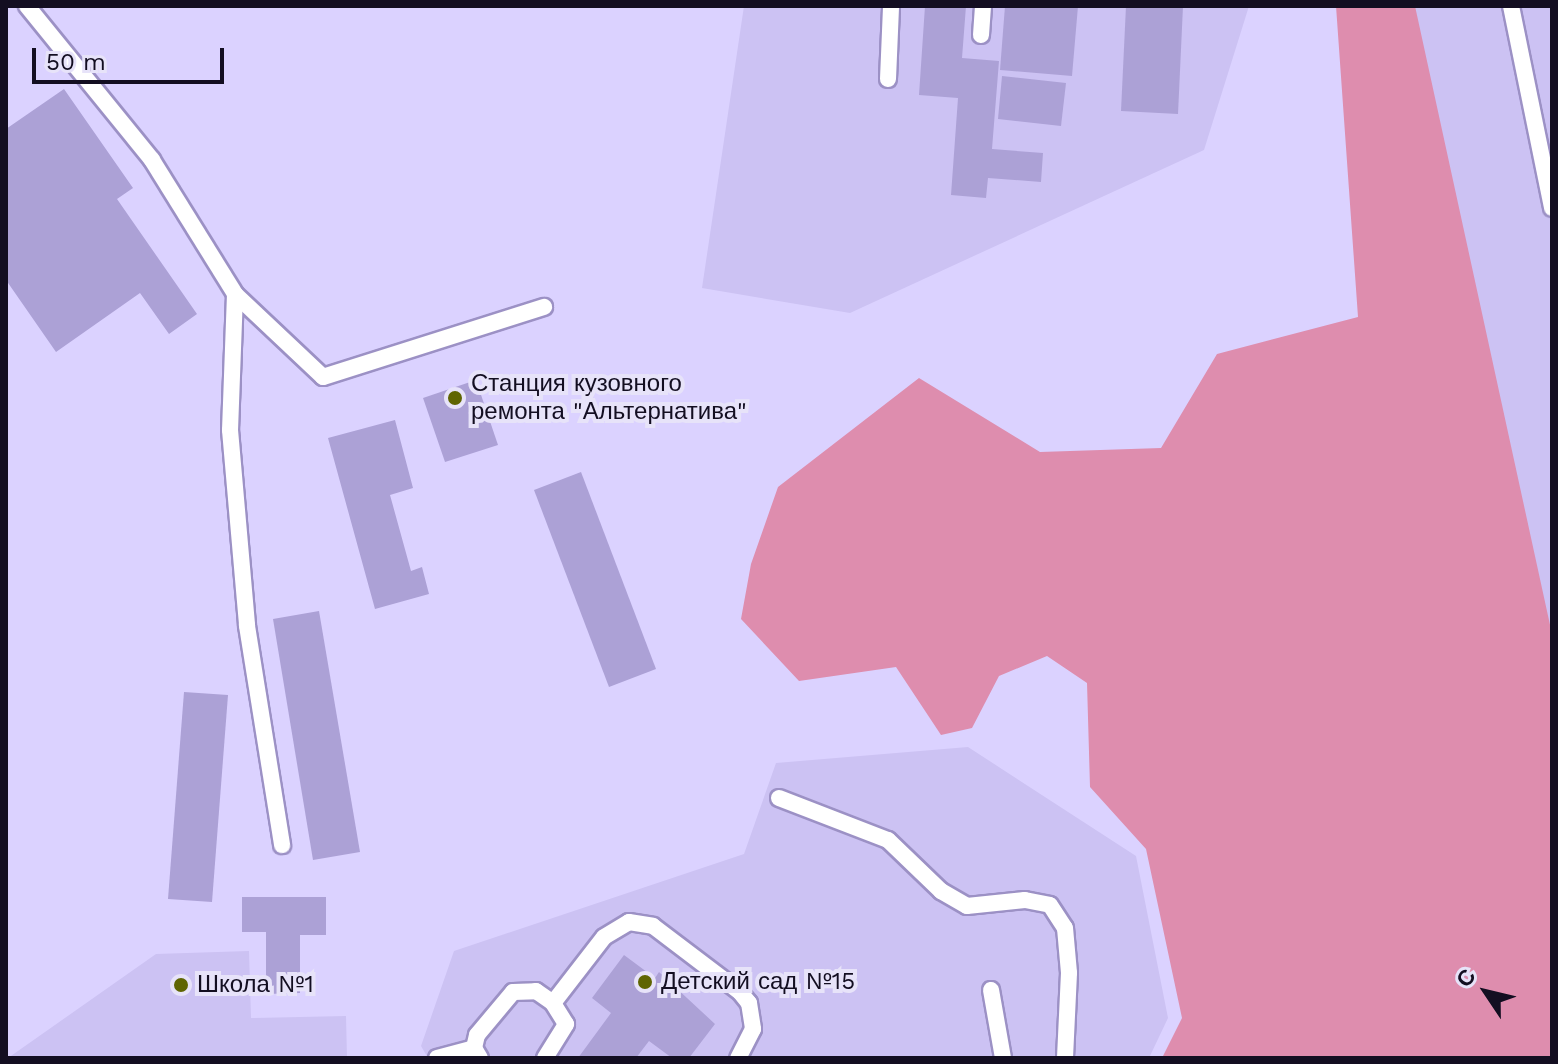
<!DOCTYPE html>
<html>
<head>
<meta charset="utf-8">
<style>
	body { margin:0 }
	#map { position:relative; width:1558px; height:1064px; overflow:hidden; background:#dbd2ff; font-family:"Work Sans",sans-serif }
	div>[style] { position:absolute }
	.built>* { inset:0; background:#ccc2f3 }
	.forest>* { inset:0; background:#de8dae }
	.building>* { inset:0; background:#aca1d6 }
	.roads { filter:drop-shadow(2px 0 #9c91c5) drop-shadow(-2px 0 #9c91c5) drop-shadow(0 2px #9c91c5) drop-shadow(0 -2px #9c91c5) }
	.service>* { height:16px; margin:-8px; padding:0 8px; transform-origin:8px; border-radius:8px; background:#fff }
	.dots>* { width:22px; height:22px; translate:-50% -50%; box-sizing:border-box; border:4px solid #e7e3f9; border-radius:50% }
	span { translate:-50% -50%; white-space:nowrap; text-align:center; line-height:1.15; -webkit-text-stroke:8px #e7e3f9; paint-order:stroke }
	.poi-label { font-size:24px; color:#130e21 }
	.left { translate:0 -50%; text-align:left }
	.frame { position:absolute; inset:0; border:8px solid #130e21; pointer-events:none }
	.north { position:absolute; left:1446px; top:952px; width:80px; height:80px; -webkit-text-stroke:6px #e7e3f9; paint-order:stroke; rotate:305deg; font-size:22px; font-weight:700; line-height:32px; text-align:center; color:#130e21 }
	.north::after { content:''; display:block; margin:auto; width:28px; height:36px; background:#130e21; clip-path:polygon(50% 0,100% 100%,50% 72%,0 100%) }
	.scale { position:absolute; left:32px; top:48px; width:192px; height:36px; box-sizing:border-box; border:4px solid #130e21; border-top:0; padding-left:10px; font-size:24px; line-height:28px; white-space:nowrap; color:#130e21; -webkit-text-stroke:6px #e7e3f9; paint-order:stroke }
</style>
</head>
<body>
<div id="map">
	<div class="built">
		<i style="clip-path:polygon(744px 6px,1249px 6px,1204px 150px,850px 313px,702px 288px)"></i>
		<i style="clip-path:polygon(1350px 6px,1552px 6px,1552px 678px)"></i>
		<i style="clip-path:polygon(968px 747px,1136px 856px,1168px 1018px,1149px 1058px,428px 1058px,421px 1046px,454px 951px,744px 854px,776px 763px)"></i>
		<i style="clip-path:polygon(249px 951px,251px 1018px,346px 1016px,347px 1058px,8px 1058px,156px 954px)"></i>
	</div>
	<div class="forest">
		<i style="clip-path:polygon(1336px 6px,1415px 6px,1552px 634px,1552px 1058px,1162px 1058px,1182px 1018px,1146px 849px,1090px 787px,1087px 683px,1047px 656px,999px 676px,972px 728px,941px 735px,896px 667px,799px 681px,741px 619px,751px 564px,778px 487px,919px 378px,1040px 452px,1161px 448px,1217px 354px,1358px 317px)"></i>
	</div>
	<div class="building">
		<i style="clip-path:polygon(925px 6px,966px 6px,962px 58px,999px 61px,992px 149px,1043px 153px,1041px 182px,988px 178px,986px 198px,951px 195px,958px 98px,919px 95px)"></i>
		<i style="clip-path:polygon(1005px 6px,1078px 6px,1072px 76px,1000px 70px)"></i>
		<i style="clip-path:polygon(1126px 6px,1183px 6px,1178px 114px,1121px 111px)"></i>
		<i style="clip-path:polygon(1002px 76px,1066px 83px,1061px 126px,998px 119px)"></i>
		<i style="clip-path:polygon(64px 89px,133px 188px,117px 199px,197px 314px,169px 334px,140px 293px,56px 352px,6px 280px,6px 129px)"></i>
		<i style="clip-path:polygon(476px 380px,498px 445px,445px 462px,423px 398px)"></i>
		<i style="clip-path:polygon(395px 420px,413px 488px,390px 495px,411px 571px,422px 567px,429px 594px,375px 609px,328px 438px)"></i>
		<i style="clip-path:polygon(581px 472px,656px 669px,609px 687px,534px 490px)"></i>
		<i style="clip-path:polygon(319px 611px,360px 852px,313px 860px,273px 619px)"></i>
		<i style="clip-path:polygon(184px 692px,228px 695px,212px 902px,168px 899px)"></i>
		<i style="clip-path:polygon(242px 897px,326px 897px,326px 935px,300px 935px,300px 993px,266px 994px,266px 932px,242px 932px)"></i>
		<i style="clip-path:polygon(624px 955px,655px 978px,659px 972px,715px 1024px,689px 1058px,672px 1058px,649px 1041px,636px 1058px,578px 1058px,611px 1013px,592px 998px)"></i>
	</div>
	<div class="roads">
		<div class="service">
			<i style="left:27px;top:6px;width:198px;rotate:50.9deg"></i>
			<i style="left:152px;top:160px;width:158px;rotate:58.2deg"></i>
			<i style="left:235px;top:294px;width:121px;rotate:43.3deg"></i>
			<i style="left:323px;top:377px;width:232px;rotate:-17.6deg"></i>
			<i style="left:1511px;top:6px;width:206px;rotate:78.5deg"></i>
			<i style="left:981px;top:35px;width:29px;rotate:-86deg"></i>
			<i style="left:888px;top:79px;width:73px;rotate:-87.6deg"></i>
			<i style="left:235px;top:294px;width:136px;rotate:92.1deg"></i>
			<i style="left:230px;top:430px;width:197px;rotate:85deg"></i>
			<i style="left:247px;top:626px;width:222px;rotate:80.9deg"></i>
			<i style="left:779px;top:798px;width:117px;rotate:21.1deg"></i>
			<i style="left:888px;top:840px;width:74px;rotate:43.9deg"></i>
			<i style="left:941px;top:891px;width:30px;rotate:30deg"></i>
			<i style="left:967px;top:906px;width:58px;rotate:-5.9deg"></i>
			<i style="left:1025px;top:900px;width:25px;rotate:11deg"></i>
			<i style="left:1050px;top:905px;width:27px;rotate:57deg"></i>
			<i style="left:1065px;top:928px;width:45px;rotate:84.9deg"></i>
			<i style="left:1069px;top:973px;width:85px;rotate:92.7deg"></i>
			<i style="left:991px;top:990px;width:69px;rotate:80deg"></i>
			<i style="left:437px;top:1058px;width:38px;rotate:-15deg"></i>
			<i style="left:480px;top:1058px;width:12px;rotate:-121deg"></i>
			<i style="left:474px;top:1048px;width:13px;rotate:-77deg"></i>
			<i style="left:477px;top:1035px;width:56px;rotate:-50.1deg"></i>
			<i style="left:513px;top:992px;width:23px;rotate:-2deg"></i>
			<i style="left:536px;top:991px;width:21px;rotate:35deg"></i>
			<i style="left:545px;top:1058px;width:40px;rotate:-58deg"></i>
			<i style="left:566px;top:1024px;width:25px;rotate:-122deg"></i>
			<i style="left:553px;top:1003px;width:83px;rotate:-52.3deg"></i>
			<i style="left:604px;top:937px;width:29px;rotate:-31deg"></i>
			<i style="left:629px;top:922px;width:24px;rotate:9deg"></i>
			<i style="left:653px;top:926px;width:109px;rotate:37.2deg"></i>
			<i style="left:740px;top:992px;width:14px;rotate:51deg"></i>
			<i style="left:749px;top:1003px;width:26px;rotate:81deg"></i>
			<i style="left:753px;top:1029px;width:33px;rotate:117deg"></i>
		</div>
	</div>
	<div class="dots">
		<i style="left:455px;top:398px;background:#5f6502"></i>
		<i style="left:645px;top:982px;background:#5f6502"></i>
		<i style="left:181px;top:985px;background:#5f6502"></i>
	</div>
	<div class="poi-label">
		<span class="left" style="left:471px;top:398px">Станция кузовного<br>ремонта "Альтернатива"</span>
		<span class="left" style="left:661px;top:982px">Детский сад №15</span>
		<span class="left" style="left:197px;top:985px">Школа №1</span>
	</div>
	<div class="frame"></div>
	<div class="north">С</div>
	<div class="scale">50 m</div>
</div>
</body>
</html>
